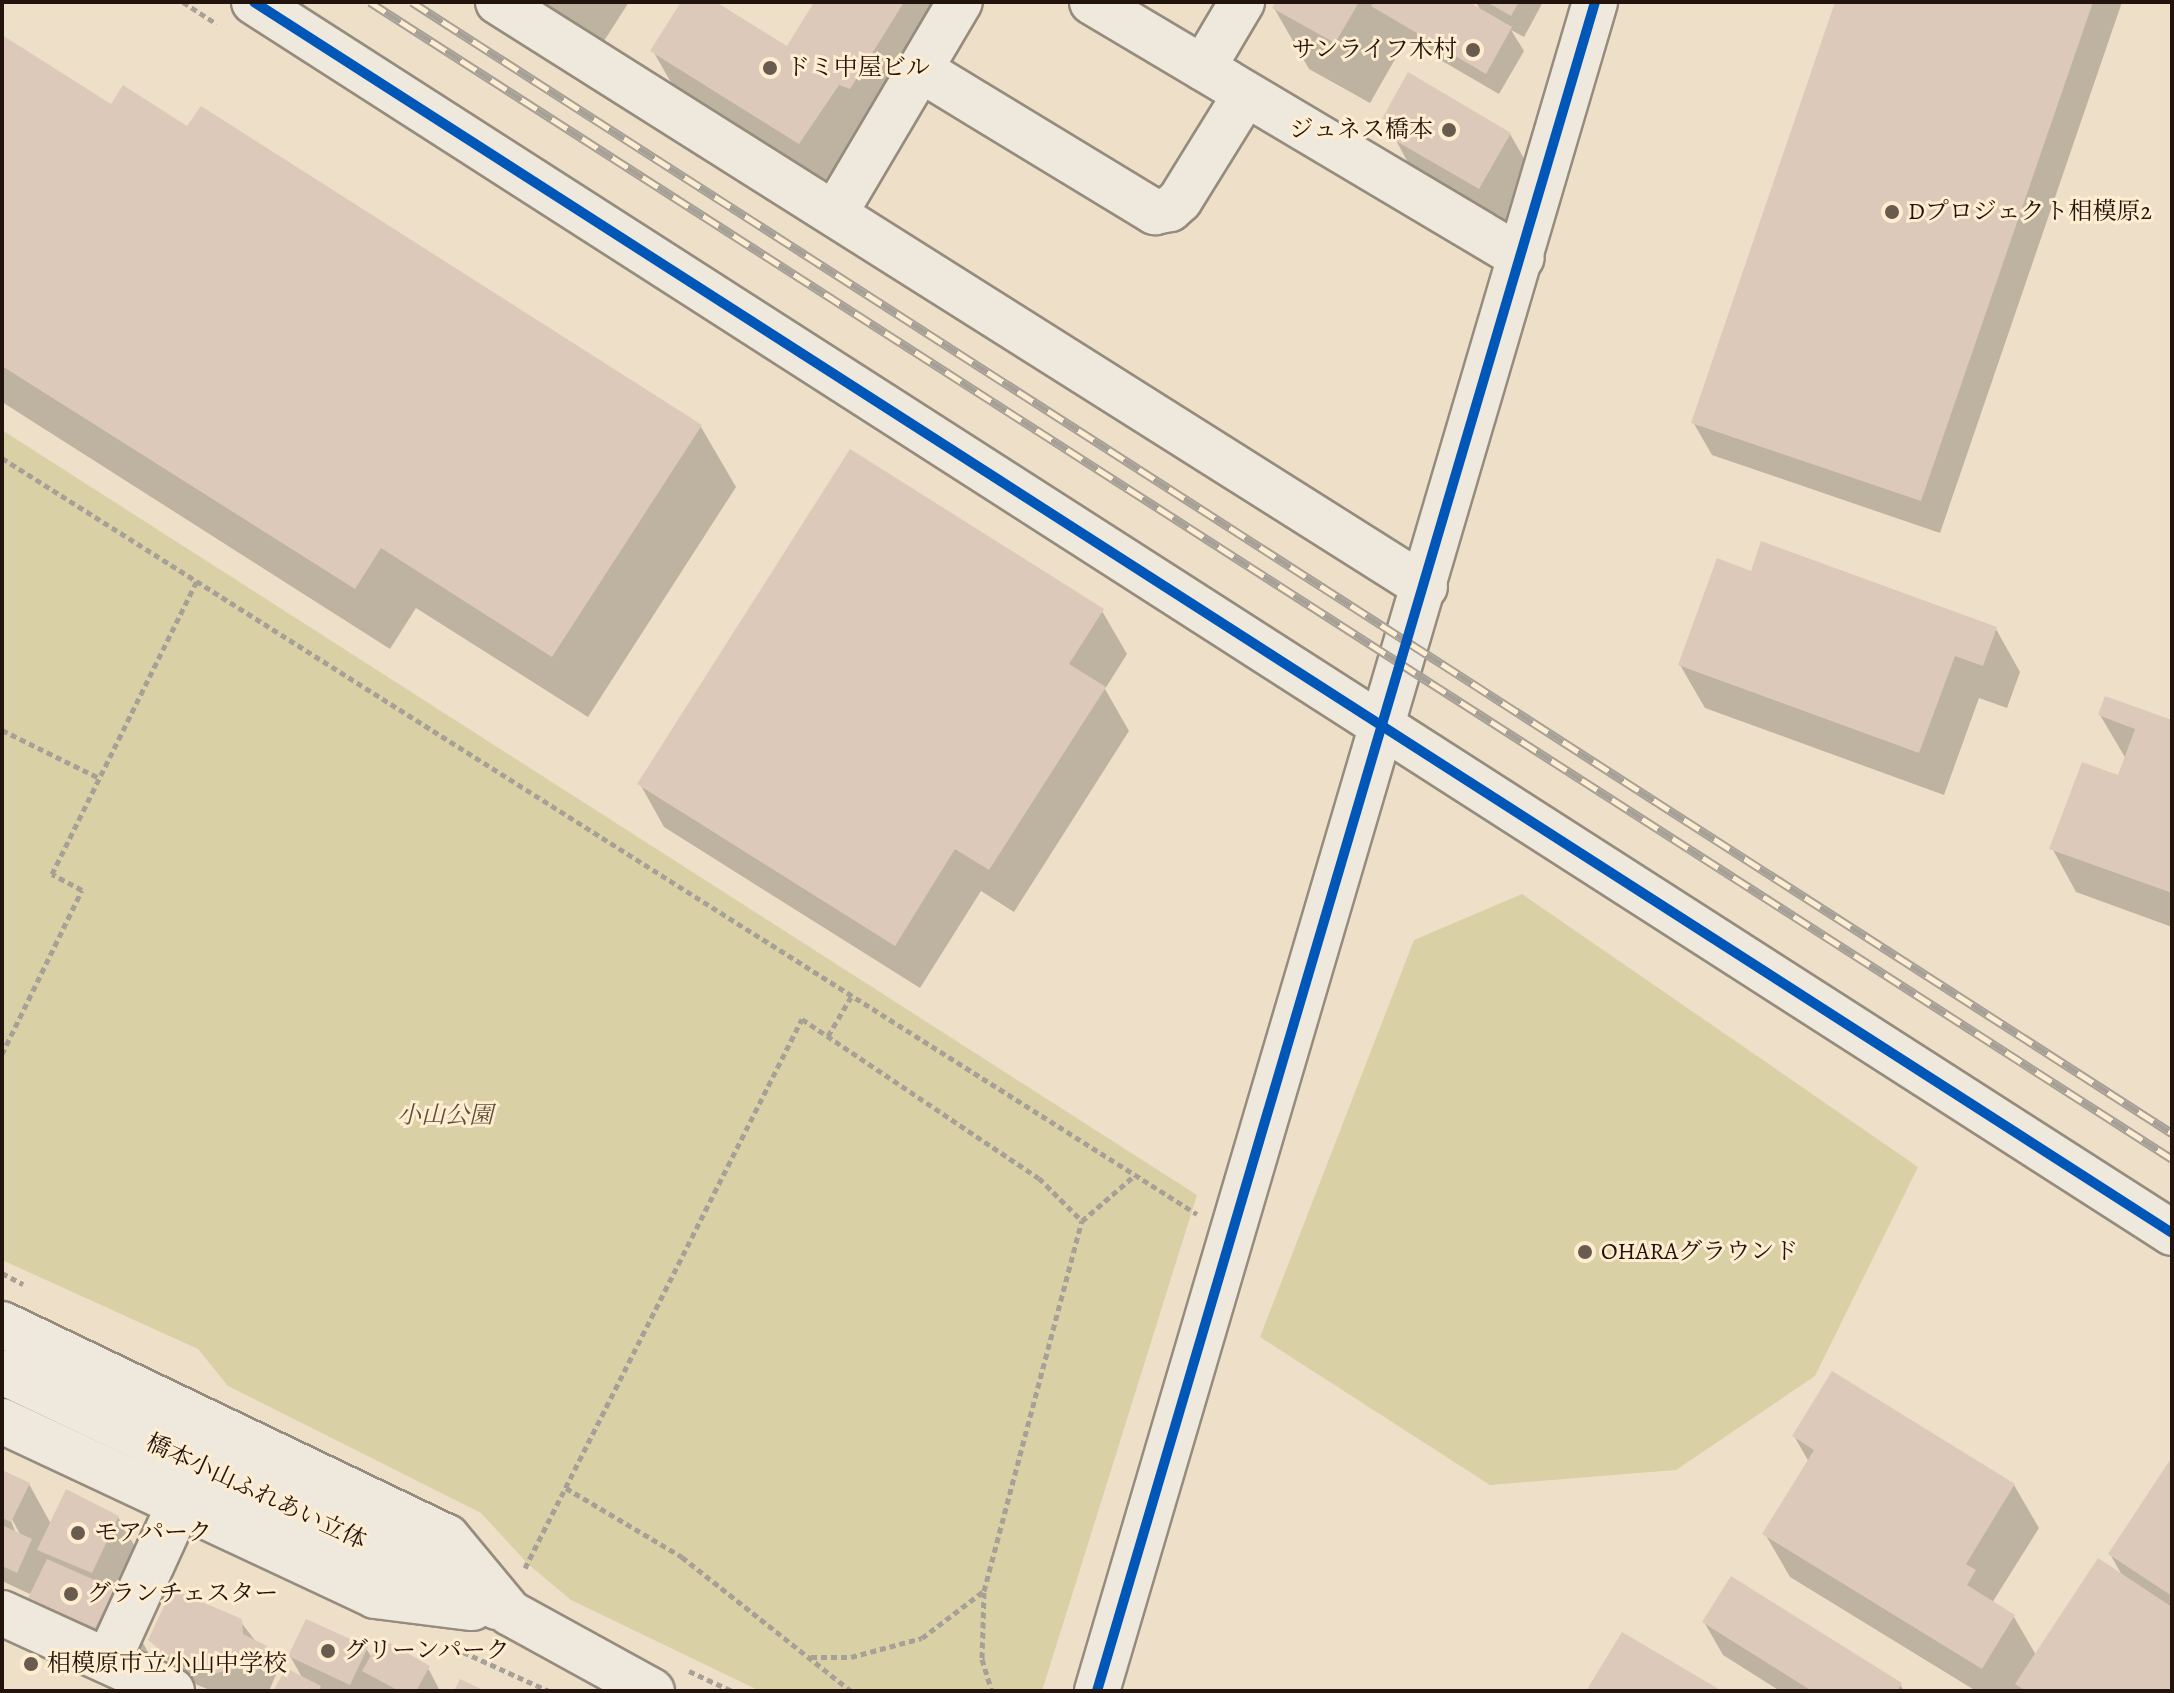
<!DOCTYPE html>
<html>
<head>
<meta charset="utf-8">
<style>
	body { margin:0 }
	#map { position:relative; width:2174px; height:1693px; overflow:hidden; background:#eee0c8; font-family:Alegreya,"Noto Serif JP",serif }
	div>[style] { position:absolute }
	.green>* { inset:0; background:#d9d0a5 }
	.shadow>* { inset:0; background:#0003 }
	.building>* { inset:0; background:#dcc9b9 }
	.path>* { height:5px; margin-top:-2.5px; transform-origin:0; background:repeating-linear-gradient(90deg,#a7a097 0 6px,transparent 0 10px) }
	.roads { filter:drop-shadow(2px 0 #968c7e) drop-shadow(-2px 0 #968c7e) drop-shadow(0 2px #968c7e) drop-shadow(0 -2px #968c7e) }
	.minor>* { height:44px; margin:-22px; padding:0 22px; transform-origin:22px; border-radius:22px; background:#efe8dc }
	.rail>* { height:9px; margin-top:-4.5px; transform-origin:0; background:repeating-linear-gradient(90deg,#feedd1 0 18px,#a7a097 0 36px); box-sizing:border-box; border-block:2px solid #a7a097 }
	.cycleway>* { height:10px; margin:-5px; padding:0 5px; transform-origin:5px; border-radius:5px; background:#0057b8 }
	.dots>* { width:22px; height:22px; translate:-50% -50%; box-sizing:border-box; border:4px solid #feedd1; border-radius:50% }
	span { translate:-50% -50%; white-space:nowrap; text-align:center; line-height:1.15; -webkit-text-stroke:6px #feedd1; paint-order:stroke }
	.poi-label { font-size:24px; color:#22140c }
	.right { translate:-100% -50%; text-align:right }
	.left { translate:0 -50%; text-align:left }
	.park-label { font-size:24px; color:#5c5138; font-style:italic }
	.street-label { font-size:24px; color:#22140c }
	.frame { position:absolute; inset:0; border:4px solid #22140c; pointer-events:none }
</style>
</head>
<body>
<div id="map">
	<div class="green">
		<i style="clip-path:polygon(2px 430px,1197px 1195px,1042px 1691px,760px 1691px,571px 1600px,528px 1564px,481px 1513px,228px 1386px,198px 1349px,2px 1260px)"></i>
		<i style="clip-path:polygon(1522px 894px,1918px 1167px,1815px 1376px,1676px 1470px,1490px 1485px,1260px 1337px,1414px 940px)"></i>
	</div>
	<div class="shadow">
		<i style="clip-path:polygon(488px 2px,629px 2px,588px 66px)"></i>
		<i style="clip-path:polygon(683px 2px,712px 2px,788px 49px,817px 2px,929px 2px,952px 41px,835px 204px,688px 112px,653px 51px)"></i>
		<i style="clip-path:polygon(1278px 2px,1465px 2px,1481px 11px,1476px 2px,1543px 2px,1524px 37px,1511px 30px,1524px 51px,1499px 94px,1406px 40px,1370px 103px,1309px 69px,1274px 8px)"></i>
		<i style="clip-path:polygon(1838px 2px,2122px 2px,1940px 533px,1712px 455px,1693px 422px)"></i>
		<i style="clip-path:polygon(2px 37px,112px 107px,188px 129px,701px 427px,736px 487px,588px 717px,416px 608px,390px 649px,2px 402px)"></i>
		<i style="clip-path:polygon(1384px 118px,1510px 134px,1545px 195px,1514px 249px,1427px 198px)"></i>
		<i style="clip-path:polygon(1752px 573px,1996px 629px,2020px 672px,2007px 708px,1979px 698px,1944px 795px,1705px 708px,1680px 665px)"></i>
		<i style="clip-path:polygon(1102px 611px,1127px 654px,1105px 689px,1129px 731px,1014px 912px,981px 891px,920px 988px,664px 827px,640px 784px)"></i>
		<i style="clip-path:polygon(2100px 715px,2172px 723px,2172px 927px,2076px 892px,2052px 848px,2119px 778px,2126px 759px)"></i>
		<i style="clip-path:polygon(1794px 1436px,2014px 1485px,2039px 1528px,1992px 1603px,2014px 1617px,2036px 1655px,2123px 1577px,2110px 1554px,2172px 1460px,2172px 1691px,1976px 1691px,1790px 1577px,1765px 1534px,1809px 1462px)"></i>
		<i style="clip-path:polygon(evenodd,2px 1472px,29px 1484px,51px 1524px,118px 1517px,153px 1578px,132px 1623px,148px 1652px,130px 1688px,65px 1659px,32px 1595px,2px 1581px,2px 1472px,8px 1512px,20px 1534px,16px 1534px,8px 1512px)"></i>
		<i style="clip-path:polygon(240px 1621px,278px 1670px,269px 1691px,212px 1691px,181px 1678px,151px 1639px)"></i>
		<i style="clip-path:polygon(1704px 1622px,1900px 1684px,1904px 1691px,1780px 1691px,1723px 1655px)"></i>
		<i style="clip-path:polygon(366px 1648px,372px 1658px,428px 1668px,440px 1691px,276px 1691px,303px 1679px,290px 1656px)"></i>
	</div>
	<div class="building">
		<i style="clip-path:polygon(681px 2px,716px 2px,787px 46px,814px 2px,904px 2px,850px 89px,839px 85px,799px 144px,650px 51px)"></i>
		<i style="clip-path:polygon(1276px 2px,1359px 2px,1335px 43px,1272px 8px)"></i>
		<i style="clip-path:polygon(1374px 2px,1469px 2px,1512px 27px,1486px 74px,1371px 6px)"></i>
		<i style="clip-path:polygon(1487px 2px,1519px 2px,1511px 16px)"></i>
		<i style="clip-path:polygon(1835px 2px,2093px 2px,1921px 501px,1691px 423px)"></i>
		<i style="clip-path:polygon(2px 35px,111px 104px,123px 85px,187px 126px,201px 106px,702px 425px,552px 657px,381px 548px,355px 589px,2px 366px)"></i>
		<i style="clip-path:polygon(1408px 72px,1511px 133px,1479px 189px,1389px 137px,1394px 127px,1382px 119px)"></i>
		<i style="clip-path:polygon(850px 449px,1104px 609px,1069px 664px,1106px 687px,989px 870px,955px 849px,895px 946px,637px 784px)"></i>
		<i style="clip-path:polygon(1761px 541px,1997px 627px,1983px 666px,1955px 656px,1919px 753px,1678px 665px,1717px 558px,1751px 571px)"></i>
		<i style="clip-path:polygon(2105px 696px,2172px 720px,2172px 893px,2049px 849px,2082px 762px,2118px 775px,2135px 729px,2098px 715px)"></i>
		<i style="clip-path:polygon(1832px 1371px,2015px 1484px,1966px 1564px,1976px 1570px,1967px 1585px,2015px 1615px,1982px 1669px,1762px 1534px,1814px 1450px,1792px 1436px)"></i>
		<i style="clip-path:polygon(2172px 1457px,2172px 1596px,2108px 1554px)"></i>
		<i style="clip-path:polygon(2px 1470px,30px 1483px,11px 1522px,2px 1518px)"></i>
		<i style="clip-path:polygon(66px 1489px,119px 1516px,92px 1573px,37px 1550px)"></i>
		<i style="clip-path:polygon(2px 1525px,32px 1539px,17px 1573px,2px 1566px)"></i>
		<i style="clip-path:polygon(2098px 1558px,2172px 1607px,2172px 1691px,2026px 1691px,2015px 1684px)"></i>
		<i style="clip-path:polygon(47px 1559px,115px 1589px,95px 1628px,28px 1598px)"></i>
		<i style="clip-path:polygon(1731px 1576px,1902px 1683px,1897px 1691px,1812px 1691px,1702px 1622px)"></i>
		<i style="clip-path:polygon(172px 1589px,242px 1619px,243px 1634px,267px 1646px,255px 1674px,236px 1667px,211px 1675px,167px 1656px,148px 1640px)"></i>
		<i style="clip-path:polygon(306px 1619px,368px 1647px,350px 1685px,288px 1656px)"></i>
		<i style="clip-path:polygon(1622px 1632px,1722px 1691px,1586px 1691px)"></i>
		<i style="clip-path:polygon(381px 1638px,430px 1666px,416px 1691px,399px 1691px,362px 1671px)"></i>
		<i style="clip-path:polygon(286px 1668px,321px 1686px,319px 1691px,273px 1691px)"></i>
		<i style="clip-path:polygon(460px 1679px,485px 1691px,454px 1691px)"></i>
	</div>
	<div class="path">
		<i style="left:183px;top:2px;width:40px;rotate:32.9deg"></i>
		<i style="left:2px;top:458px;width:1414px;rotate:32.32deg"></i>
		<i style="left:2px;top:730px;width:108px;rotate:26.3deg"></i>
		<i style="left:828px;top:1036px;width:45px;rotate:-59.5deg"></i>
		<i style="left:2px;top:1054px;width:182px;rotate:-64deg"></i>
		<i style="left:82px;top:890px;width:34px;rotate:-152deg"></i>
		<i style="left:52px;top:874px;width:326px;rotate:-63.7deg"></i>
		<i style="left:2px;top:1273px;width:24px;rotate:28deg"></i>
		<i style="left:566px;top:1488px;width:135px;rotate:30.7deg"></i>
		<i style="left:682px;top:1557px;width:216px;rotate:38.4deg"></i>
		<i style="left:525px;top:1568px;width:615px;rotate:-63.23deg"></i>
		<i style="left:802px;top:1019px;width:285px;rotate:33.9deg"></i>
		<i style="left:1039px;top:1178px;width:61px;rotate:45deg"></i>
		<i style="left:984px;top:1592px;width:67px;rotate:91.7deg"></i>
		<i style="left:982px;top:1659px;width:34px;rotate:73deg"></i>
		<i style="left:463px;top:1652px;width:94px;rotate:24.4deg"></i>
		<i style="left:811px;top:1657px;width:40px"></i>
		<i style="left:851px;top:1657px;width:73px;rotate:-15deg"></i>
		<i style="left:922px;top:1638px;width:78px;rotate:-37.2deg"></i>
		<i style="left:984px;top:1591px;width:383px;rotate:-75.2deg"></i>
		<i style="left:1082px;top:1221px;width:70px;rotate:-41deg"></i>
		<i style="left:689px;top:1671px;width:47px;rotate:24.9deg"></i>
	</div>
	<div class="roads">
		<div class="minor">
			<i style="left:254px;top:2px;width:2279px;rotate:32.69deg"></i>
			<i style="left:498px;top:2px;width:1096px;rotate:32.25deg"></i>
			<i style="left:1092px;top:2px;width:500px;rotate:30.77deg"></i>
			<i style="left:1203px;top:68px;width:77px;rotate:-59.4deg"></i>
			<i style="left:921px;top:70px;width:274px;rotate:31.3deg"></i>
			<i style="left:1155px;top:212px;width:15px;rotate:-11deg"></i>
			<i style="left:1170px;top:209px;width:13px;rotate:-42deg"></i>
			<i style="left:1180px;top:200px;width:123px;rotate:-58.2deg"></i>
			<i style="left:835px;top:213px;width:245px;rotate:-59.4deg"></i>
			<i style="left:2px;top:1324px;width:493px;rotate:25.6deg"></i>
			<i style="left:447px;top:1537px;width:99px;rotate:50.3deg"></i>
			<i style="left:510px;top:1613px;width:162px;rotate:28.8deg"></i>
			<i style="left:2px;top:1372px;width:548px;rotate:25.4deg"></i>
			<i style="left:2px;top:1421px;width:412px;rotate:25.1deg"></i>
			<i style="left:375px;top:1596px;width:98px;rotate:7.1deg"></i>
			<i style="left:2px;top:1613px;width:187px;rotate:24.6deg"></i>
			<i style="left:108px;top:1661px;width:171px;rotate:-65.5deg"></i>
			<i style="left:1097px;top:1691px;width:1761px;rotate:-73.57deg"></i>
		</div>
	</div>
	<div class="rail">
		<i style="left:370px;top:2px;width:2141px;rotate:32.7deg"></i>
		<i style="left:412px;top:2px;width:2092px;rotate:32.73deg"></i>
	</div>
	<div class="cycleway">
		<i style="left:254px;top:2px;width:2279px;rotate:32.69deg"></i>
		<i style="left:1097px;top:1691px;width:1761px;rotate:-73.57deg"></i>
	</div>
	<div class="dots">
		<i style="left:1473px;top:50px;background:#695b4e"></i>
		<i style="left:770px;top:68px;background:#695b4e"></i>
		<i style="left:1449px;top:130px;background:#695b4e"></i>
		<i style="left:1892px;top:212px;background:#695b4e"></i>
		<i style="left:1585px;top:1252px;background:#695b4e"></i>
		<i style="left:78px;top:1533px;background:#695b4e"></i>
		<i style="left:71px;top:1594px;background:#695b4e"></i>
		<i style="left:328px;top:1651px;background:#695b4e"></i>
		<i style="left:31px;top:1664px;background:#695b4e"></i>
	</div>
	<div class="poi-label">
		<span class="right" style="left:1457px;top:50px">サンライフ木村</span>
		<span class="left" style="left:786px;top:68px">ドミ中屋ビル</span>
		<span class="right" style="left:1433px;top:130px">ジュネス橋本</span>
		<span class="left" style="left:1908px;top:212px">Dプロジェクト相模原2</span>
		<span class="left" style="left:1601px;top:1252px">OHARAグラウンド</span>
		<span class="left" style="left:94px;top:1533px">モアパーク</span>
		<span class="left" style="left:87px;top:1594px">グランチェスター</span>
		<span class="left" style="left:344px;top:1651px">グリーンパーク</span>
		<span class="left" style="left:47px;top:1664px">相模原市立小山中学校</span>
	</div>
	<div class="park-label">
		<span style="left:445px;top:1116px">小山公園</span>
	</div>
	<div class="street-label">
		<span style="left:256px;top:1492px;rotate:25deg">橋本小山ふれあい立体</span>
	</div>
	<div class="frame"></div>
</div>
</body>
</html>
